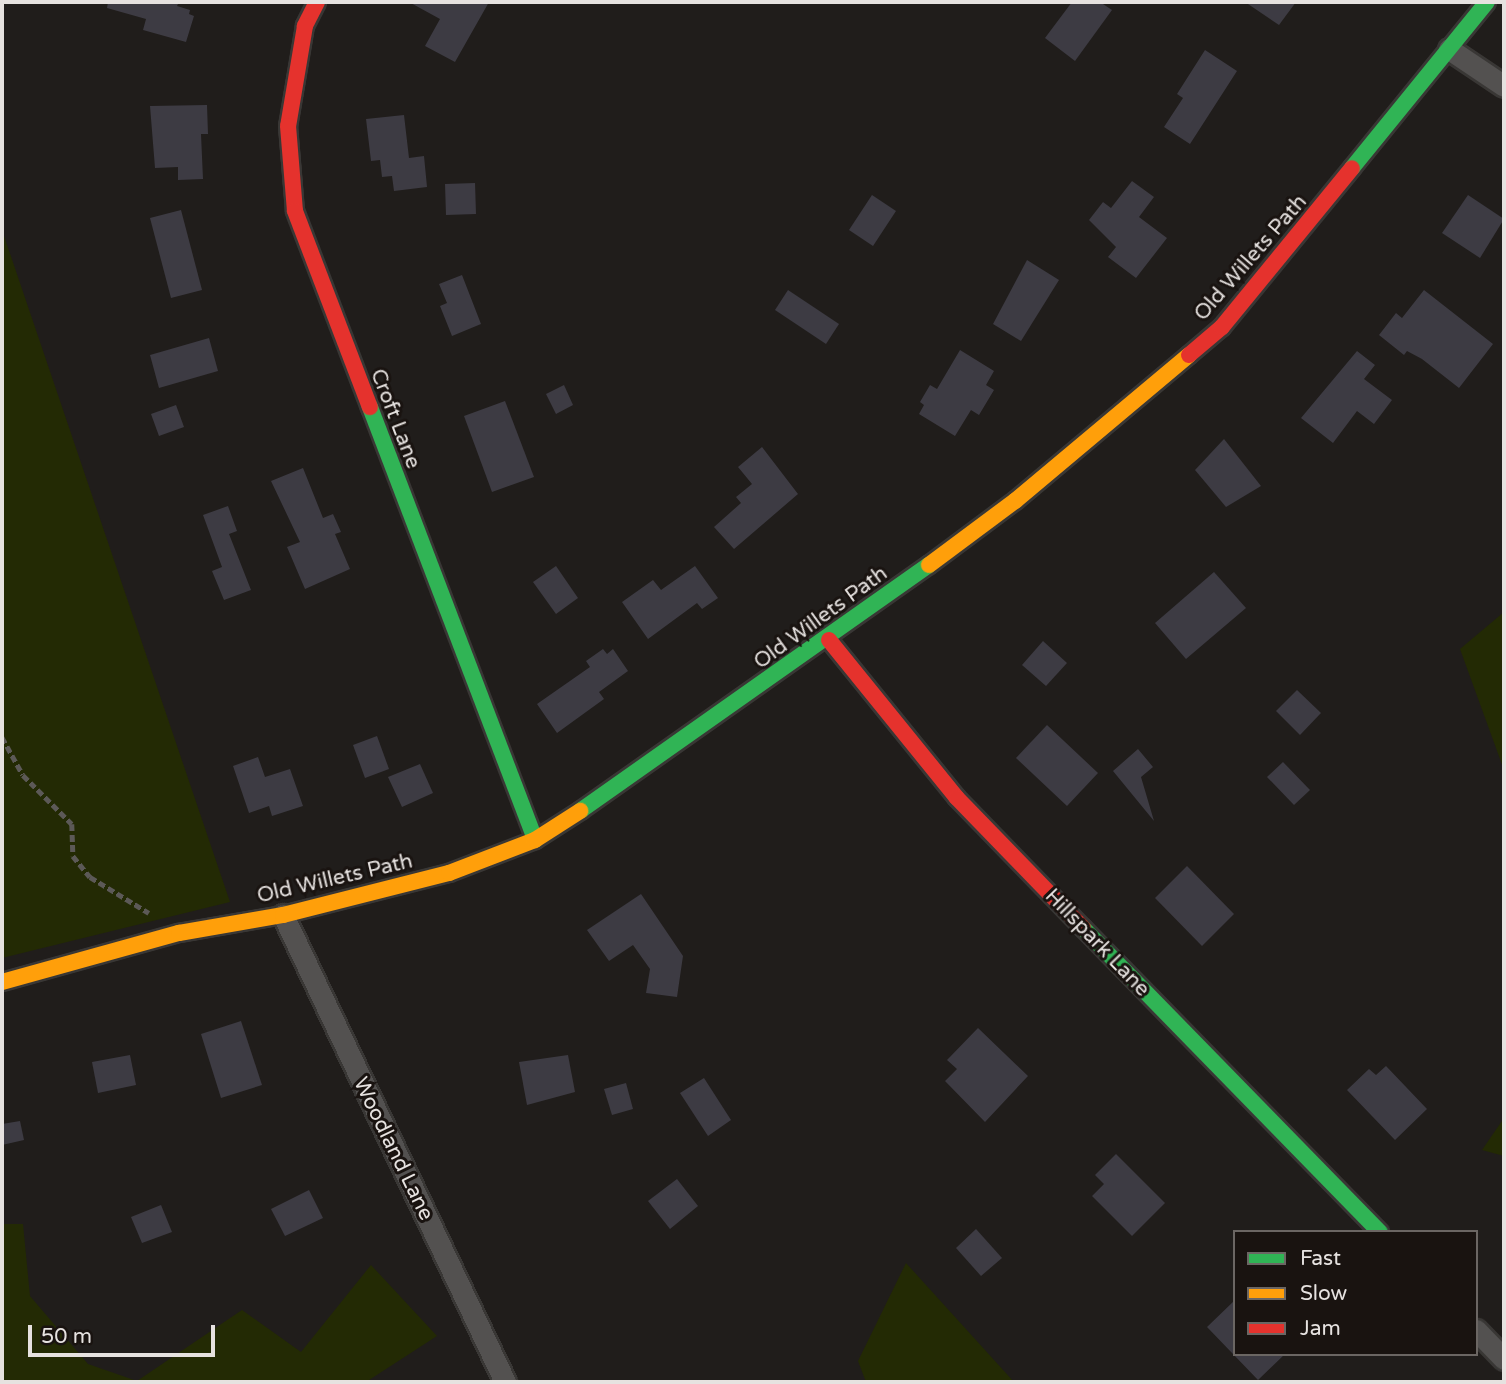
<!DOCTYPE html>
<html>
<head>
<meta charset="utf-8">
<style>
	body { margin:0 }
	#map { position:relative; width:1506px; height:1384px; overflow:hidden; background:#201d1b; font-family:"Varela Round",sans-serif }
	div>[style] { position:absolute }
	.green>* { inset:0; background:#232a04 }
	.building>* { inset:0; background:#3d3b43 }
	.path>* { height:4.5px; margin-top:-2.25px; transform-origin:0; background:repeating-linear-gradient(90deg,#5c5957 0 7px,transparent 0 10.5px) }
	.roads { filter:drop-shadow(2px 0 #393735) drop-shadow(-2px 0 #393735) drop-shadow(0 2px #393735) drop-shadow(0 -2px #393735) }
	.street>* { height:21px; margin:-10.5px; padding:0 10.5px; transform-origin:10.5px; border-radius:10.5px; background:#535150 }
	.fast>* { height:16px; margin:-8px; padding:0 8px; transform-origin:8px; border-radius:8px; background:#30b455 }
	.slow>* { height:16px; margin:-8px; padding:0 8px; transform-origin:8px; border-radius:8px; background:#ff9f0a }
	.jam>* { height:16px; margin:-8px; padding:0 8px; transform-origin:8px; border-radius:8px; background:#e5322d }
	span { translate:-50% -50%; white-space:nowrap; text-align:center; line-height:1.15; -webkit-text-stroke:6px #191310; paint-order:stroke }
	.street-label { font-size:21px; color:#e6e2e0 }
	.frame { position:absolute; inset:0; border:4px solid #e6e2e0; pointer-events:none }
	.legend { position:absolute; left:1233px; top:1230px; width:245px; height:126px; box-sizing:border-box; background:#191310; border:2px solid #6b6663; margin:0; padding:9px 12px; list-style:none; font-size:21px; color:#e6e2e0 }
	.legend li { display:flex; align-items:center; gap:14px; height:35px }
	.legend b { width:35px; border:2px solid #6b6663 }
	.scale { position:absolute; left:28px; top:1325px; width:187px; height:32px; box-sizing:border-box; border:4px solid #e6e2e0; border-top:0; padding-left:9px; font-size:21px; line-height:24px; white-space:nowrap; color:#e6e2e0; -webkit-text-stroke:5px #191310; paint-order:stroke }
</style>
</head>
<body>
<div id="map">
	<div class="green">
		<i style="clip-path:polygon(2px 230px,230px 902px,2px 958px)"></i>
		<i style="clip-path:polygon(1504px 612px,1504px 770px,1460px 649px)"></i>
		<i style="clip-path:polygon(1504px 1118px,1504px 1156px,1482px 1150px)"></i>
		<i style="clip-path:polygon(2px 1224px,23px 1224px,30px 1296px,88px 1364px,137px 1381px,242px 1310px,301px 1352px,371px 1265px,437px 1336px,366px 1382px,2px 1382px)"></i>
		<i style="clip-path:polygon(906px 1263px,1014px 1382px,866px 1382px,858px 1361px)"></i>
	</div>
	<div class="building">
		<i style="clip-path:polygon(108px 2px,179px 2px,177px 6px,190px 10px,189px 14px,194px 16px,186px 42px,143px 30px,146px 19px,107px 8px)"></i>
		<i style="clip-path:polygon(409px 2px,489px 2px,455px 62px,425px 46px,440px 19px)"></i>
		<i style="clip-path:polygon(1072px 2px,1100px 2px,1112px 10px,1075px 61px,1045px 38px)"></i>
		<i style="clip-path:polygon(1245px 2px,1296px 2px,1279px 25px)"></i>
		<i style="clip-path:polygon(1205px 50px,1237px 71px,1190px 144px,1164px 127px,1183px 98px,1177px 94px)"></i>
		<i style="clip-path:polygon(207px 105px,208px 134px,201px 134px,203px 179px,178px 180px,178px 167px,155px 168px,150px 106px)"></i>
		<i style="clip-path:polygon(404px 115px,409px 158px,424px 156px,427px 187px,394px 191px,392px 176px,382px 177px,380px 160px,371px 161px,366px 119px)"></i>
		<i style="clip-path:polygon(1132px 181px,1154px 197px,1139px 217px,1167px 238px,1136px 278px,1108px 257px,1116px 247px,1089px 220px,1103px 202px,1111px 208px)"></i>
		<i style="clip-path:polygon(475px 183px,476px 214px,446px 215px,445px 184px)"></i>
		<i style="clip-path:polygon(872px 195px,896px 211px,873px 246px,849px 230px)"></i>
		<i style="clip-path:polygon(1468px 195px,1504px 219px,1480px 258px,1442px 233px)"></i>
		<i style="clip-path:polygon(181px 210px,202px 290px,171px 298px,150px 218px)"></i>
		<i style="clip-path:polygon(1027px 260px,1059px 280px,1021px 341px,993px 324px)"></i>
		<i style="clip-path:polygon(462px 275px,481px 324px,452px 336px,440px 306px,447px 303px,439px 284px)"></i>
		<i style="clip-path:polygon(788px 290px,839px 324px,826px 344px,775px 310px)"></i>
		<i style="clip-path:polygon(1424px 290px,1493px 344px,1459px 388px,1422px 359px,1407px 351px,1404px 355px,1379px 335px,1396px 313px,1402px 318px)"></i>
		<i style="clip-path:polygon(209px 338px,218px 371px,159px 388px,150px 355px)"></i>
		<i style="clip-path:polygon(960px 350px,994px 371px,986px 385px,994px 390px,979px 415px,971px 410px,955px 436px,919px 414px,924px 405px,920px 402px,930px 385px,937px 389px)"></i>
		<i style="clip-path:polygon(1357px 351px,1375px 365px,1364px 379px,1392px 400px,1374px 424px,1357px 411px,1333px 443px,1301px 418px)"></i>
		<i style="clip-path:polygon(564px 385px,573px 405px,556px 414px,546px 394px)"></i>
		<i style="clip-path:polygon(505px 401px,534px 477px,492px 492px,464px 416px)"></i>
		<i style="clip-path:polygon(176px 405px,184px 427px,159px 436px,151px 414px)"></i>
		<i style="clip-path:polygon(1224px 439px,1261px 486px,1226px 507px,1195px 470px)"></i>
		<i style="clip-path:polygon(762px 447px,798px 494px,734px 549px,714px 527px,741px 503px,736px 497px,752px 484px,738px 467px)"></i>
		<i style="clip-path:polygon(303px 468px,323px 518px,333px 514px,341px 532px,335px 534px,350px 569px,305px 589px,287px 547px,300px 542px,271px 481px)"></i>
		<i style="clip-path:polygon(228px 506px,237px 531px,229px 534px,251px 590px,224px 600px,212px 571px,222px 567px,203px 515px)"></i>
		<i style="clip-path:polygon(556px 566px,578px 598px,556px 614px,533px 582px)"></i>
		<i style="clip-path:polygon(695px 566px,718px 598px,702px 609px,697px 603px,648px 639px,622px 602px,653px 580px,661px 590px)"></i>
		<i style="clip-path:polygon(1214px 572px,1246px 608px,1186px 659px,1155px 623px)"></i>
		<i style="clip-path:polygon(1043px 641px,1067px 663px,1046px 686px,1022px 665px)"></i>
		<i style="clip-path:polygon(603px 649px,607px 654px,613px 649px,628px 671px,599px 692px,604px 699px,557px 733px,537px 704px,590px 667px,586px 661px)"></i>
		<i style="clip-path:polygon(1297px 690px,1321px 713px,1300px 735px,1276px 711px)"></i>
		<i style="clip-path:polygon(1047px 725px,1098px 773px,1067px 806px,1016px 758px)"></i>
		<i style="clip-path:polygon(377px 736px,389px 769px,365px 778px,353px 745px)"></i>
		<i style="clip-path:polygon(1138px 749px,1153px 767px,1141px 777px,1154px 821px,1113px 771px)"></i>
		<i style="clip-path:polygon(258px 757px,265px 777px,290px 769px,303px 806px,272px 816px,269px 806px,249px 813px,233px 766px)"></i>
		<i style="clip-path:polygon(1283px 762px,1310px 790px,1294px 805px,1267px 777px)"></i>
		<i style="clip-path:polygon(420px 764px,433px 793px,402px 807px,388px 777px)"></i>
		<i style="clip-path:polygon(1187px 866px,1234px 914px,1202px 946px,1155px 898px)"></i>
		<i style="clip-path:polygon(641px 894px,683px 956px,677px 997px,646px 993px,650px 969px,633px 945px,609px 961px,587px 930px)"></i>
		<i style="clip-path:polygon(241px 1021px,262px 1085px,221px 1098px,201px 1034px)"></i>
		<i style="clip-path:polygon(978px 1028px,1028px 1076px,985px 1122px,945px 1081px,957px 1069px,947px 1060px)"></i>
		<i style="clip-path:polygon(130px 1055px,136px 1085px,98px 1093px,92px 1062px)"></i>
		<i style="clip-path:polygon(568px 1055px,575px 1092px,527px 1105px,519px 1062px)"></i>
		<i style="clip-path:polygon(1386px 1066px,1427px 1109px,1395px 1140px,1347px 1090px,1369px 1069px,1376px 1075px)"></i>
		<i style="clip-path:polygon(704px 1078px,731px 1120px,708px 1136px,680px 1093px)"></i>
		<i style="clip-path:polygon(626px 1083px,633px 1109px,612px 1115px,604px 1089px)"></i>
		<i style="clip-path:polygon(20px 1121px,24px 1140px,2px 1145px,2px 1124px)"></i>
		<i style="clip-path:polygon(1116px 1154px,1165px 1203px,1132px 1236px,1092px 1196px,1104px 1184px,1095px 1175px)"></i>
		<i style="clip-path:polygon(677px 1179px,698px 1206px,670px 1229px,648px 1201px)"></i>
		<i style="clip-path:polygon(309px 1190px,323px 1218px,285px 1236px,271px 1209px)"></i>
		<i style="clip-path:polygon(161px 1205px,172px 1232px,142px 1243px,131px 1217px)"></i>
		<i style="clip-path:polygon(976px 1229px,1002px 1258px,981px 1276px,956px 1248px)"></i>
		<i style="clip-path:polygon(1235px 1300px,1235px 1354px,1285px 1354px,1258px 1380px,1207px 1327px)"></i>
	</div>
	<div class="path">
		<i style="left:2px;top:737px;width:43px;rotate:61.1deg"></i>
		<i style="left:23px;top:775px;width:69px;rotate:45deg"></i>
		<i style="left:72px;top:824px;width:32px;rotate:88deg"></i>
		<i style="left:73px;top:856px;width:27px;rotate:51deg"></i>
		<i style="left:90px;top:877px;width:69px;rotate:31.4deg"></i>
	</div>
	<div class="roads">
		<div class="street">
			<i style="left:1449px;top:49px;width:66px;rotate:33.9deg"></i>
			<i style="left:283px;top:915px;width:517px;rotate:64.57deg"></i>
			<i style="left:1476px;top:1330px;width:40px;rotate:46deg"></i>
		</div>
		<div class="fast">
			<i style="left:1352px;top:168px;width:214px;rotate:-50.9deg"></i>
			<i style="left:370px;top:407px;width:463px;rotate:69.1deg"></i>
			<i style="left:580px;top:811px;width:427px;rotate:-35.2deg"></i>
			<i style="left:1083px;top:928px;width:425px;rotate:45.7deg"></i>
		</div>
		<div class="slow">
			<i style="left:929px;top:565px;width:107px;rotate:-36.7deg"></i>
			<i style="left:1015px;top:501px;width:227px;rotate:-40deg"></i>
			<i style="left:2px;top:982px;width:184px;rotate:-15.5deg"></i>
			<i style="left:179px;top:933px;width:106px;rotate:-9.8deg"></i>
			<i style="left:283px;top:915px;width:171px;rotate:-14.2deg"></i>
			<i style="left:449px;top:873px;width:92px;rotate:-21deg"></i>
			<i style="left:535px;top:840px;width:54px;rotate:-32.8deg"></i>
		</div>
		<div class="jam">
			<i style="left:317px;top:2px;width:27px;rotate:117deg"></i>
			<i style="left:305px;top:26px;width:101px;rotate:99.6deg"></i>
			<i style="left:288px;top:126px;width:85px;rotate:85.3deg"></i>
			<i style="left:295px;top:211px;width:210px;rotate:69.1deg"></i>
			<i style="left:1189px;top:355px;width:43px;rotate:-40.3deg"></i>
			<i style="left:1222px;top:327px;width:205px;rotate:-50.7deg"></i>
			<i style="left:829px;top:640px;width:203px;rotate:51deg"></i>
			<i style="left:957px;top:798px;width:181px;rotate:45.9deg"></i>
		</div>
	</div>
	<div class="street-label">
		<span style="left:1251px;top:258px;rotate:-49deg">Old Willets Path</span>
		<span style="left:395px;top:419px;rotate:69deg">Croft Lane</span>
		<span style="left:821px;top:618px;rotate:-36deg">Old Willets Path</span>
		<span style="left:335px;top:879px;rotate:-13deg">Old Willets Path</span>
		<span style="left:1097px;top:943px;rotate:46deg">Hillspark Lane</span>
		<span style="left:393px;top:1149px;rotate:64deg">Woodland Lane</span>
	</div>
	<div class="frame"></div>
	<ul class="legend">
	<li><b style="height:9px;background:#30b455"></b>Fast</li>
	<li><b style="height:9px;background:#ff9f0a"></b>Slow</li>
	<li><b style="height:9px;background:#e5322d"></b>Jam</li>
	</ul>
	<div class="scale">50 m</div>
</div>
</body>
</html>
